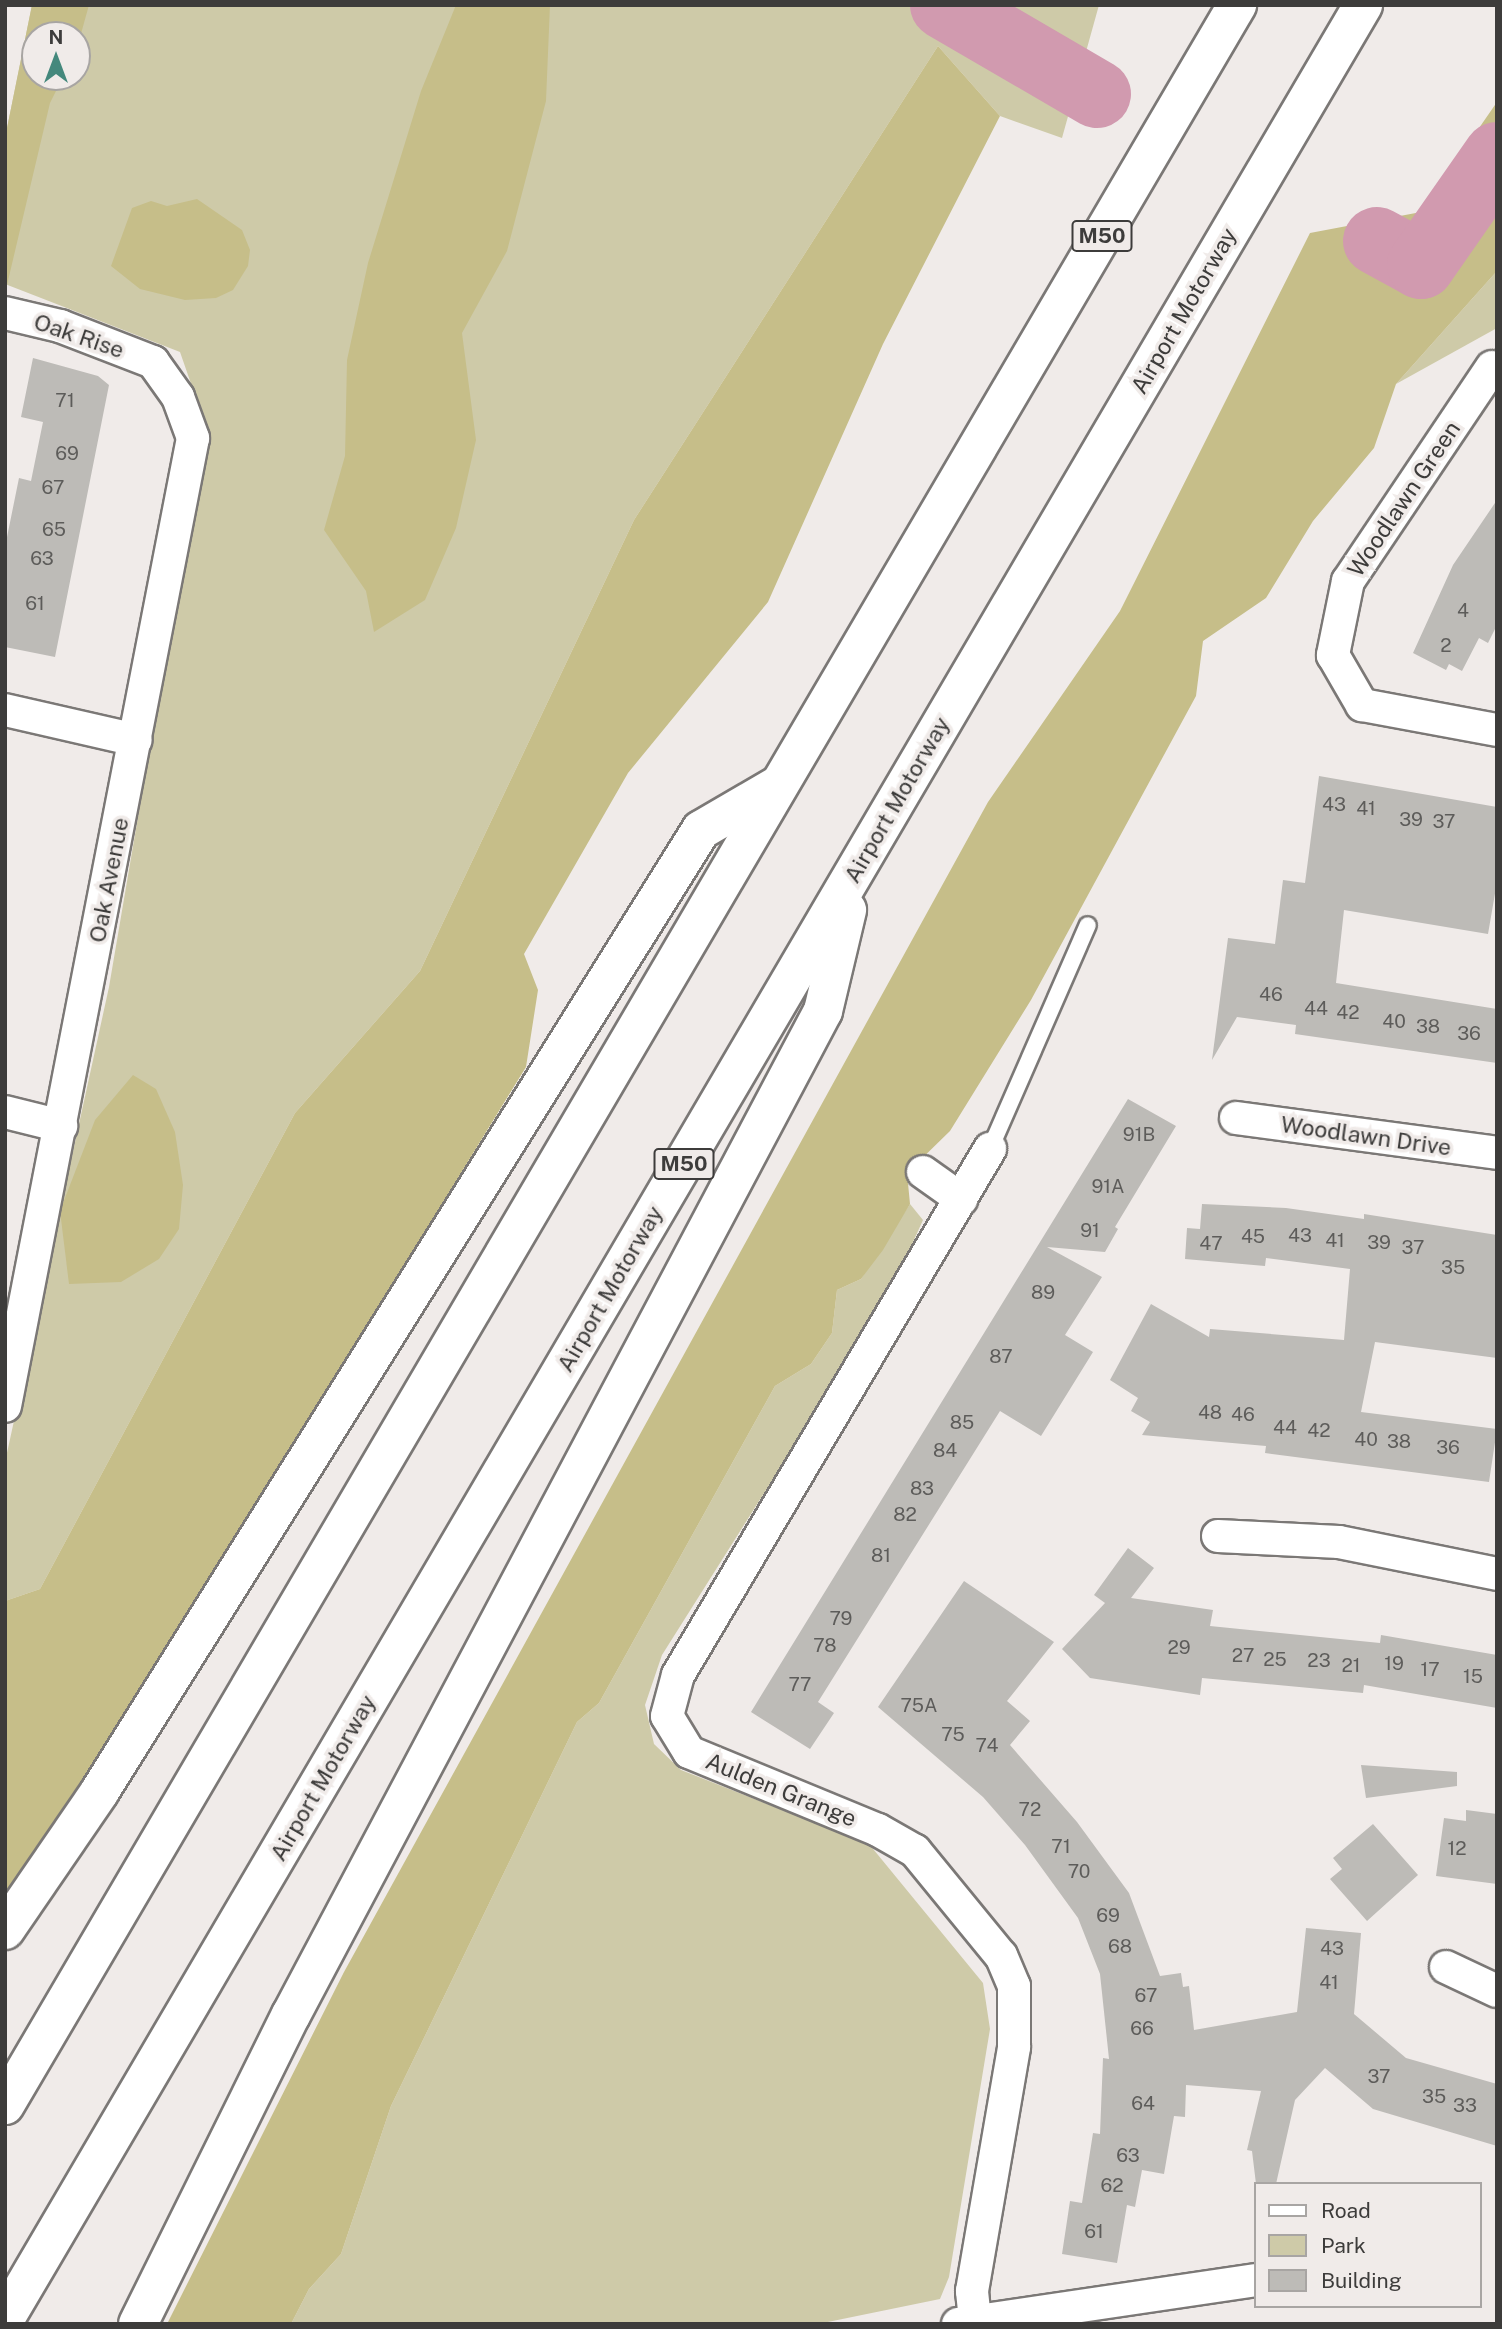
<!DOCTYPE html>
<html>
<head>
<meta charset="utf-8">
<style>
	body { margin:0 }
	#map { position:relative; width:1502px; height:2329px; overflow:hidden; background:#f0ebe9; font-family:"Public Sans",sans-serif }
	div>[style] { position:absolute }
	.green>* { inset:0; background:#cecaa8 }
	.forest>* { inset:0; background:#c6be89 }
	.river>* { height:68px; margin:-34px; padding:0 34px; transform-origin:34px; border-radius:34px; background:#d19aaf }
	.building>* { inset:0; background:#bdbbb7 }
	.roads { filter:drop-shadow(2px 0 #7b7876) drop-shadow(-2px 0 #7b7876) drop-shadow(0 2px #7b7876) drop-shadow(0 -2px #7b7876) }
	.service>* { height:16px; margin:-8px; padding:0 8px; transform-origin:8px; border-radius:8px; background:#fff }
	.minor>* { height:32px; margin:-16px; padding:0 16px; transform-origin:16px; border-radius:16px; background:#fff }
	.motorway>* { height:38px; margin:-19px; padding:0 19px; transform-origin:19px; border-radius:19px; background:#fff }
	span { translate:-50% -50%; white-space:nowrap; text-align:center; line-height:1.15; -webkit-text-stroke:7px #f0ebe9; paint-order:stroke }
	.number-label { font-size:19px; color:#5d5c5a }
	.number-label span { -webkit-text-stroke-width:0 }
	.shield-label span { padding:2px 5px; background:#f0ebe9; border:2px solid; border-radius:5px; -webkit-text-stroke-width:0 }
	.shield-label { font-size:21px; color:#3d3c3b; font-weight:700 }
	.street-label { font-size:23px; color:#3d3c3b }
	.frame { position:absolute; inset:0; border:7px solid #3d3c3b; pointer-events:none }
	.legend { position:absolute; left:1254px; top:2182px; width:228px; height:126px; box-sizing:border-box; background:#f0ebe9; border:2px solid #a8a5a3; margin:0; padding:9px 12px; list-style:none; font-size:21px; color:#3d3c3b }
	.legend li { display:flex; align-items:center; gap:14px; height:35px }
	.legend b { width:35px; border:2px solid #a8a5a3 }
	.north { position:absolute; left:21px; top:21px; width:70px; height:70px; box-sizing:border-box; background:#f0ebe9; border:2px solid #a8a5a3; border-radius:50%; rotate:0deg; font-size:19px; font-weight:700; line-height:28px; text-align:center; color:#3d3c3b }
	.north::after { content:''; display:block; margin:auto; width:24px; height:32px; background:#44887c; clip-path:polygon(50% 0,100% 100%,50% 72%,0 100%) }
</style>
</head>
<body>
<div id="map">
	<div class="green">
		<i style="clip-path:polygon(evenodd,32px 5px,1099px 5px,1062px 138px,1000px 116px,938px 46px,634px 520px,420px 971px,295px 1113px,40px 1589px,5px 1601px,5px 1462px,109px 987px,205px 424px,180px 352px,5px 284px,5px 138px,32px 5px,35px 35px,77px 35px,77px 77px,35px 77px,35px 35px)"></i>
		<i style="clip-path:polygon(1497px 271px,1497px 328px,1396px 384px)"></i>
		<i style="clip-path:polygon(910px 1204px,923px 1220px,889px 1295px,662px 1655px,645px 1705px,654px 1744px,681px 1770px,869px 1844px,983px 1983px,990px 2029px,949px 2277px,940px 2299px,818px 2324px,291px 2324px,309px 2289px,341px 2254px,391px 2106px,577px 1722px,599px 1703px,775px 1386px,811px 1364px,832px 1333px,837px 1290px,861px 1279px)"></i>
	</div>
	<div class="forest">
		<i style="clip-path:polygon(32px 5px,89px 5px,77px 48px,77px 35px,35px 35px,35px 77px,63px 77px,50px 103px,7px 285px,5px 138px)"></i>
		<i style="clip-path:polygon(456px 5px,550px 5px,546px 101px,507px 251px,462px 333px,476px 440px,456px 528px,425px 600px,374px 632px,366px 591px,324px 530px,345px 456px,347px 360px,368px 263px,421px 91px)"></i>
		<i style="clip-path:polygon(938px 46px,1000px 116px,883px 344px,768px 602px,628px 773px,524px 954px,538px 990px,526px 1067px,140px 1696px,5px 1895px,5px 1601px,40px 1589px,295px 1113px,420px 971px,634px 520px)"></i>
		<i style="clip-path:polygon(1497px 102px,1497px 271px,1396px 384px,1374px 448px,1313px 521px,1266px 598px,1203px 641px,1196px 696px,1031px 1000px,950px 1131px,907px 1173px,910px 1204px,883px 1250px,861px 1279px,837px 1290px,832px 1333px,811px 1364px,775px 1386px,599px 1703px,577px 1722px,391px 2106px,341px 2254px,309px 2289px,291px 2324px,167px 2324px,344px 1972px,988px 802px,1120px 611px,1310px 233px,1421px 212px)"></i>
		<i style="clip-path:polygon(197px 199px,242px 230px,250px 250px,248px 266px,233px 290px,216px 298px,185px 300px,140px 289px,111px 266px,132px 208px,151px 201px,167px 206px)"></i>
		<i style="clip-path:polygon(133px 1075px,156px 1089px,175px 1132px,183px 1185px,179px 1229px,159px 1259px,121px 1282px,69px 1284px,60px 1211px,95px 1120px)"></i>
	</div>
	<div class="river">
		<i style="left:944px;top:5px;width:177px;rotate:30.2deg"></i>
		<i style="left:1377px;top:241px;width:50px;rotate:28.6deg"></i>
		<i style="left:1421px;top:265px;width:133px;rotate:-55.1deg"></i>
	</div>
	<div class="building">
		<i style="clip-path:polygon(33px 358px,98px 376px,109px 385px,55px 657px,5px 647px,5px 547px,19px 478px,31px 481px,43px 422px,21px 417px)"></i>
		<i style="clip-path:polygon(1497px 500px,1497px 625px,1488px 643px,1479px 638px,1462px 671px,1449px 664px,1446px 670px,1413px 653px,1453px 565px)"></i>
		<i style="clip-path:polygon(1319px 776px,1497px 807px,1497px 882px,1488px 934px,1344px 910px,1336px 983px,1497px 1009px,1497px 1063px,1295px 1034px,1296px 1025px,1237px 1017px,1212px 1060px,1228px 938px,1275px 944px,1283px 880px,1305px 883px)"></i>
		<i style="clip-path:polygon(1128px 1099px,1176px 1126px,1115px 1227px,1118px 1229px,1105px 1252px,1047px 1247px,1102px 1277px,1065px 1335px,1093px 1352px,1041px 1436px,1000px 1411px,818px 1702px,834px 1713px,810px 1749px,751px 1712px)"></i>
		<i style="clip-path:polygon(1202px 1204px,1286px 1208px,1364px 1219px,1364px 1214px,1497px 1235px,1497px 1358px,1375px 1342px,1361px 1412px,1497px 1429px,1489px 1482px,1265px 1453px,1266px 1446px,1142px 1435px,1150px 1422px,1131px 1411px,1138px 1398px,1110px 1380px,1151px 1304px,1209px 1337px,1210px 1329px,1344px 1340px,1350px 1269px,1266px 1258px,1265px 1266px,1185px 1259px,1187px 1228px,1200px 1229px)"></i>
		<i style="clip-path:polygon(1128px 1548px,1154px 1568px,1131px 1598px,1213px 1610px,1210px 1626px,1380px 1643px,1381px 1635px,1497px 1655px,1497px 1708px,1364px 1685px,1363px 1693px,1202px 1678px,1200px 1695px,1090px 1678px,1062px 1649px,1105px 1603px,1094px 1595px)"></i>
		<i style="clip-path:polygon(964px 1581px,1054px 1642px,1007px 1701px,1030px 1721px,1010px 1745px,1077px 1822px,1129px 1893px,1160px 1976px,1181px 1973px,1183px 1987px,1189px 1986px,1194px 2030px,1297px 2012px,1306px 1928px,1361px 1933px,1354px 2014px,1406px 2058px,1497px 2084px,1497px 2146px,1373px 2109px,1325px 2068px,1295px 2100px,1276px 2184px,1256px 2184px,1252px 2151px,1247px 2150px,1261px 2091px,1186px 2085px,1185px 2117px,1174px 2116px,1164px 2174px,1142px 2170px,1135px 2207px,1127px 2205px,1117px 2263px,1062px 2254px,1070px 2201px,1082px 2203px,1093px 2133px,1100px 2134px,1103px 2058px,1109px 2059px,1100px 1974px,1078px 1918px,1025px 1845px,983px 1797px,878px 1707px)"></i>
		<i style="clip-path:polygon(1361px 1765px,1457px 1772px,1457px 1786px,1366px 1798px)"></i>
		<i style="clip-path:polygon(1466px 1810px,1497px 1814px,1497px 1884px,1436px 1876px,1444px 1818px,1466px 1821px)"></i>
		<i style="clip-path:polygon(1373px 1824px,1418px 1875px,1367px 1921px,1330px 1879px,1342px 1869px,1333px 1858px)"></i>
	</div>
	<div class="roads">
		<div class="service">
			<i style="left:990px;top:1149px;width:244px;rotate:-66.4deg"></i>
		</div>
		<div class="minor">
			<i style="left:5px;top:313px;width:57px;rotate:13.3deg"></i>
			<i style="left:60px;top:326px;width:100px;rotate:21.2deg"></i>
			<i style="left:153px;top:362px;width:43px;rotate:54.5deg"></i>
			<i style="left:178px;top:397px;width:44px;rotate:69.9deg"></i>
			<i style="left:193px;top:438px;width:986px;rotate:100.99deg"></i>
			<i style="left:1492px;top:367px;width:258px;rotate:123.9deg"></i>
			<i style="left:1348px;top:581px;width:76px;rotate:101.5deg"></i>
			<i style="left:1333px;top:655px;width:58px;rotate:59.9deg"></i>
			<i style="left:1362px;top:705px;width:137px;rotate:10.5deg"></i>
			<i style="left:5px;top:710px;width:134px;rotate:12.9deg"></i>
			<i style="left:5px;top:1112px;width:58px;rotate:14deg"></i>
			<i style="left:1236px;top:1118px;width:263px;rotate:7.6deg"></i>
			<i style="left:923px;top:1172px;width:47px;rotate:35.4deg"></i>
			<i style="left:1218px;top:1536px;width:121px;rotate:2.8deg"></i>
			<i style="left:1339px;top:1542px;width:161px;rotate:11.4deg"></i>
			<i style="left:1446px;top:1967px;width:56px;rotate:25.2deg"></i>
			<i style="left:975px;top:2320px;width:29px;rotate:-96deg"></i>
			<i style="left:972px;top:2291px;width:248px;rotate:-80.2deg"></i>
			<i style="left:1014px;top:2047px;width:61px;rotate:-90deg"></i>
			<i style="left:1014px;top:1986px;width:33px;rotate:-113deg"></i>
			<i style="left:1001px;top:1956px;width:136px;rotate:-129.3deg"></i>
			<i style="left:915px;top:1851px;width:43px;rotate:-150.4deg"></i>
			<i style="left:878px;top:1830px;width:204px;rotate:-157.6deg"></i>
			<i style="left:689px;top:1752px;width:42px;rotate:-121.4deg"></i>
			<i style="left:667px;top:1716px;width:42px;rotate:-75deg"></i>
			<i style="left:678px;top:1675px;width:612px;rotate:-59.33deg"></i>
			<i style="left:958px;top:2324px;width:300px;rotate:-8.4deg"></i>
		</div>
		<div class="motorway">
			<i style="left:5px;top:1930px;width:168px;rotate:-55.6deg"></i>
			<i style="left:100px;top:1791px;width:1133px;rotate:-57.98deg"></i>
			<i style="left:701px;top:830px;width:89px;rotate:-30.3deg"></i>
			<i style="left:5px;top:2105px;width:2435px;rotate:-59.6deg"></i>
			<i style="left:5px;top:2319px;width:2683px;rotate:-59.59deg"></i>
			<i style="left:138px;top:2324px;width:345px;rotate:-63.7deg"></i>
			<i style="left:291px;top:2015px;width:1136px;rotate:-62.08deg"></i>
			<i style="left:823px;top:1011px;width:104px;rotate:-76.6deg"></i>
		</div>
	</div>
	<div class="number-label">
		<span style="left:65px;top:401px">71</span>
		<span style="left:67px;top:454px">69</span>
		<span style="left:53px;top:488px">67</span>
		<span style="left:54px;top:530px">65</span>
		<span style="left:42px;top:559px">63</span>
		<span style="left:35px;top:604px">61</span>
		<span style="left:1463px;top:611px">4</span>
		<span style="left:1446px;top:646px">2</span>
		<span style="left:1334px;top:805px">43</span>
		<span style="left:1366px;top:809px">41</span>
		<span style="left:1411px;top:820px">39</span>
		<span style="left:1444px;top:822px">37</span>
		<span style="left:1271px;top:995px">46</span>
		<span style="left:1316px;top:1009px">44</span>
		<span style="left:1348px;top:1013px">42</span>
		<span style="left:1394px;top:1022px">40</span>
		<span style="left:1428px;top:1027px">38</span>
		<span style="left:1469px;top:1034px">36</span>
		<span style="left:1139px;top:1135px">91B</span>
		<span style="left:1108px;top:1187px">91A</span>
		<span style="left:1090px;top:1231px">91</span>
		<span style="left:1300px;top:1236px">43</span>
		<span style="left:1253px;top:1237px">45</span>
		<span style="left:1335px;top:1241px">41</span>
		<span style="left:1379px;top:1243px">39</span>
		<span style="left:1211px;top:1244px">47</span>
		<span style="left:1413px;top:1248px">37</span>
		<span style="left:1453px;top:1268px">35</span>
		<span style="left:1043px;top:1293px">89</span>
		<span style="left:1001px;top:1357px">87</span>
		<span style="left:1210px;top:1413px">48</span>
		<span style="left:1243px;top:1415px">46</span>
		<span style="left:962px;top:1423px">85</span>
		<span style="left:1285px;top:1428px">44</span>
		<span style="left:1319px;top:1431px">42</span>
		<span style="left:1366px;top:1440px">40</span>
		<span style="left:1399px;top:1442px">38</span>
		<span style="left:1448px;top:1448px">36</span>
		<span style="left:945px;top:1451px">84</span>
		<span style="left:922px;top:1489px">83</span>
		<span style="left:905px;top:1515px">82</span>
		<span style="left:881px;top:1556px">81</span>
		<span style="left:841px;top:1619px">79</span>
		<span style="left:825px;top:1646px">78</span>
		<span style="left:1179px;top:1648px">29</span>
		<span style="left:1243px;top:1656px">27</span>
		<span style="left:1275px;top:1660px">25</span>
		<span style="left:1319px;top:1661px">23</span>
		<span style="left:1394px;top:1664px">19</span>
		<span style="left:1351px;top:1666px">21</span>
		<span style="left:1430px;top:1670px">17</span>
		<span style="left:1473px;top:1677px">15</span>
		<span style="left:800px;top:1685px">77</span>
		<span style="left:919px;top:1706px">75A</span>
		<span style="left:953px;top:1735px">75</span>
		<span style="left:987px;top:1746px">74</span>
		<span style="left:1030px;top:1810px">72</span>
		<span style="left:1061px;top:1847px">71</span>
		<span style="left:1457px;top:1849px">12</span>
		<span style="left:1079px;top:1872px">70</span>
		<span style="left:1108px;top:1916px">69</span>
		<span style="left:1120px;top:1947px">68</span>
		<span style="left:1332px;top:1949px">43</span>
		<span style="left:1329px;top:1983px">41</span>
		<span style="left:1146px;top:1996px">67</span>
		<span style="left:1142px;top:2029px">66</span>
		<span style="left:1379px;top:2077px">37</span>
		<span style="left:1434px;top:2097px">35</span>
		<span style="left:1143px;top:2104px">64</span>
		<span style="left:1465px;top:2106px">33</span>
		<span style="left:1128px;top:2156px">63</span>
		<span style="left:1112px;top:2186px">62</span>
		<span style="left:1094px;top:2232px">61</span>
	</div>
	<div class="shield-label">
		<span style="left:1102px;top:236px">M50</span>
		<span style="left:684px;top:1164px">M50</span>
	</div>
	<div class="street-label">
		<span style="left:1184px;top:311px;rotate:-60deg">Airport Motorway</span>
		<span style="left:79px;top:336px;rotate:19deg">Oak Rise</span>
		<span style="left:1404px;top:499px;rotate:-56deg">Woodlawn Green</span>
		<span style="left:897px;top:800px;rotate:-60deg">Airport Motorway</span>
		<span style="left:109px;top:880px;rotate:-79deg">Oak Avenue</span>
		<span style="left:1366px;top:1136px;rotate:8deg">Woodlawn Drive</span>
		<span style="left:610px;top:1289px;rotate:-60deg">Airport Motorway</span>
		<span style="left:323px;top:1778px;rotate:-60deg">Airport Motorway</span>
		<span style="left:781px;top:1790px;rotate:22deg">Aulden Grange</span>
	</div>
	<div class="frame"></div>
	<ul class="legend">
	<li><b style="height:9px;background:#fff"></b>Road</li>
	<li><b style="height:19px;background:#cecaa8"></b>Park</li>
	<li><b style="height:19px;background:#bdbbb7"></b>Building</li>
	</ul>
	<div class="north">N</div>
</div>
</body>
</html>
